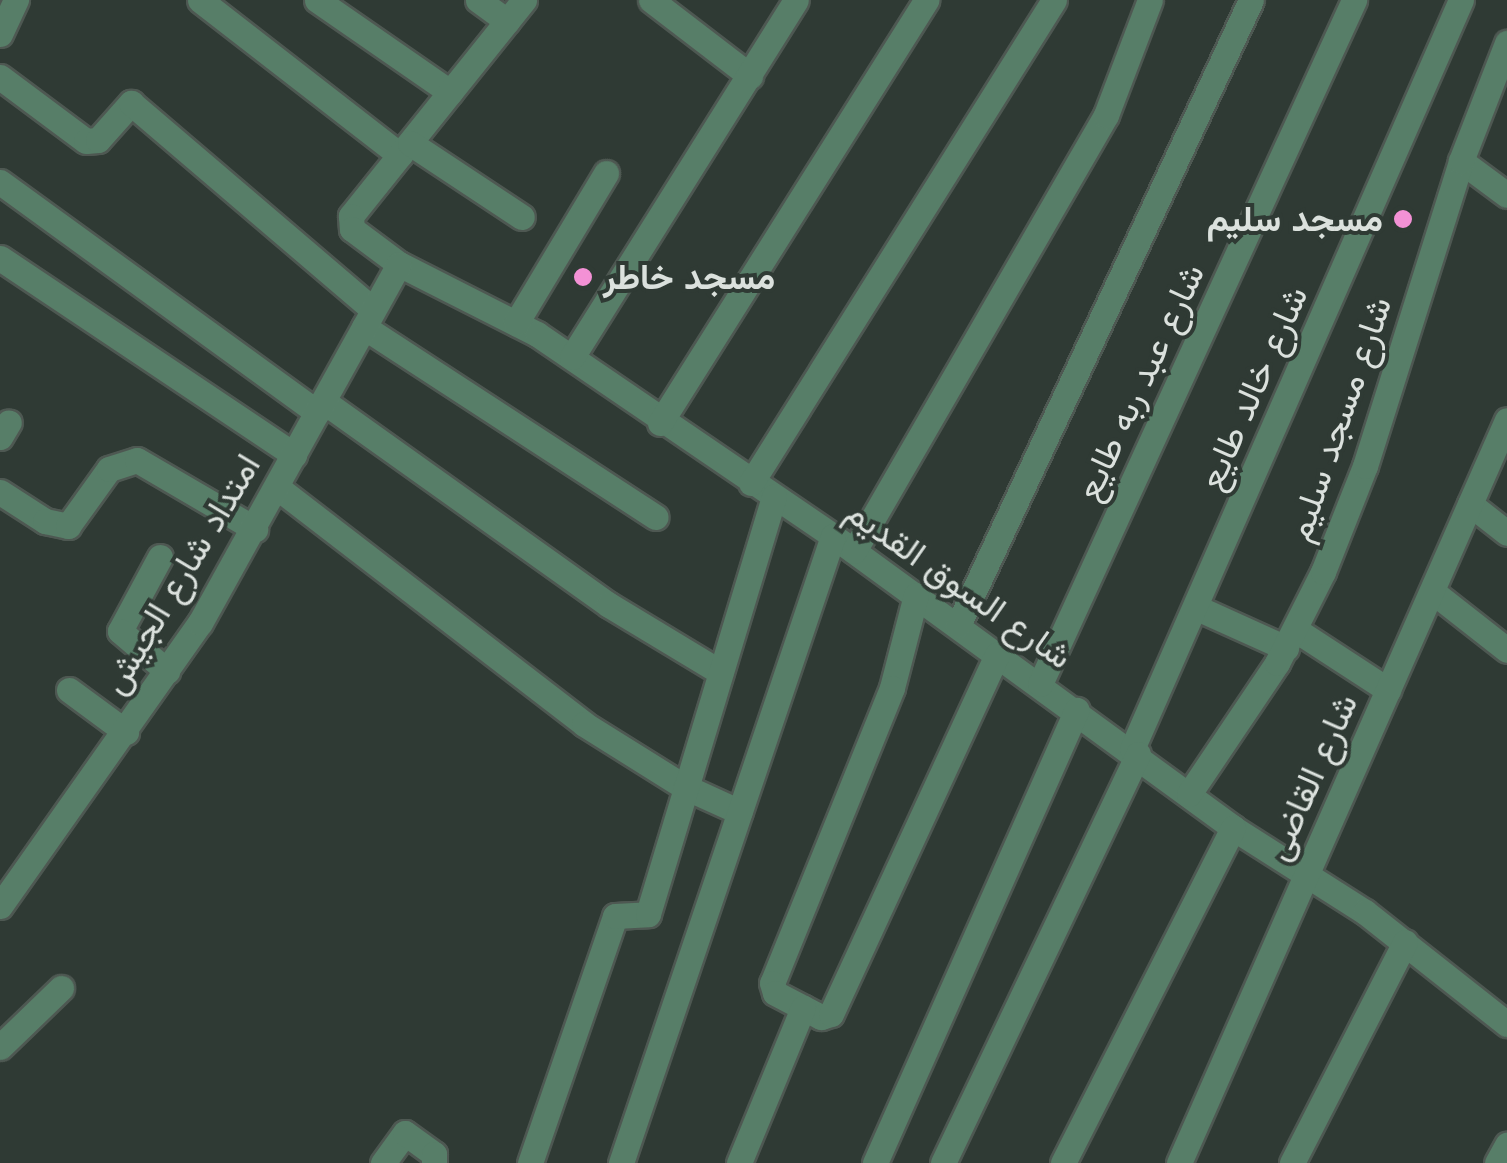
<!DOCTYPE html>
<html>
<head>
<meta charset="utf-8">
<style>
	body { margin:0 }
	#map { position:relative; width:1507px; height:1163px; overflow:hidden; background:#2f3a34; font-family:Jost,Vazirmatn,sans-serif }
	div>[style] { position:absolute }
	.roads { filter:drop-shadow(2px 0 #4e5852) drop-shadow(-2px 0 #4e5852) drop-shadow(0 2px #4e5852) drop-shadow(0 -2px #4e5852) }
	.minor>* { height:25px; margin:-12.5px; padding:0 12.5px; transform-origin:12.5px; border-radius:12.5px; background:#577e68 }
	.dots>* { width:28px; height:28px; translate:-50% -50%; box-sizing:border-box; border:5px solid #2f3a34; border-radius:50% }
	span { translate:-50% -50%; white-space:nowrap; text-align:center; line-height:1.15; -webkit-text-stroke:8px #2f3a34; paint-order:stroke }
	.poi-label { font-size:35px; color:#dbe1dd; font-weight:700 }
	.right { translate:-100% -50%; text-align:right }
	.left { translate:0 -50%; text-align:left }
	.street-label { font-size:35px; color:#dbe1dd }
</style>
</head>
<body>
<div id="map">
	<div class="roads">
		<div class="minor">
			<i style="left:200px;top:0;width:253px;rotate:37.8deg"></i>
			<i style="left:317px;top:0;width:162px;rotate:34.7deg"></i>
			<i style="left:478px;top:0;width:36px;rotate:36deg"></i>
			<i style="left:524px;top:0;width:277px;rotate:128.7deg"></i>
			<i style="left:351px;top:216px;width:13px;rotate:86deg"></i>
			<i style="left:352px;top:229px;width:59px;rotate:36.7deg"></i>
			<i style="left:399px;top:264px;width:155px;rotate:26.9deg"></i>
			<i style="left:537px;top:334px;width:358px;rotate:34.3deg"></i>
			<i style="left:833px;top:536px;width:495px;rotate:36.1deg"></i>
			<i style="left:1233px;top:828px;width:156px;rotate:32.5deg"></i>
			<i style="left:1365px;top:912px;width:181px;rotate:38.3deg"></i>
			<i style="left:651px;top:0;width:125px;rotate:37.5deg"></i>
			<i style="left:0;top:34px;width:38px;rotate:-65deg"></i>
			<i style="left:0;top:77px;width:107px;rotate:36.7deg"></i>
			<i style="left:86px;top:141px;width:12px;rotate:-5deg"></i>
			<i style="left:98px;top:140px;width:50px;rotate:-48.3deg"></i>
			<i style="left:131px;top:103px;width:318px;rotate:40.5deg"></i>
			<i style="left:410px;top:143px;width:134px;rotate:33.5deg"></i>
			<i style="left:1461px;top:161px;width:57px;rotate:36.5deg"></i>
			<i style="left:0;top:182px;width:392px;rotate:36deg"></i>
			<i style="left:0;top:258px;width:354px;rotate:33.8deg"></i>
			<i style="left:516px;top:323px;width:175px;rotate:-59deg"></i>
			<i style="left:364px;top:327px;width:348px;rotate:33.1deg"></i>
			<i style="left:572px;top:357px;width:421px;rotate:-57.9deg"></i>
			<i style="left:323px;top:401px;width:351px;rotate:35.5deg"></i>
			<i style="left:609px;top:605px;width:130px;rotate:31.1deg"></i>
			<i style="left:660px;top:423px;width:500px;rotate:-57.8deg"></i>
			<i style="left:0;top:437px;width:17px;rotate:-59deg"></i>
			<i style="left:751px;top:483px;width:570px;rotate:-57.9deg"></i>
			<i style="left:278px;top:488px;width:386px;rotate:37.6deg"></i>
			<i style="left:584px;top:724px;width:119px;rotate:32deg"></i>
			<i style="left:685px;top:787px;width:60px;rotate:24.4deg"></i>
			<i style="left:0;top:492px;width:54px;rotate:32.8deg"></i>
			<i style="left:45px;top:521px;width:24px;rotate:12deg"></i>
			<i style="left:68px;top:526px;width:70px;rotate:-54.3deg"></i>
			<i style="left:109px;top:469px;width:29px;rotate:-18deg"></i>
			<i style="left:137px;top:460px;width:137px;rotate:30.3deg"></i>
			<i style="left:1470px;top:504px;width:47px;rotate:38.1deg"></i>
			<i style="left:854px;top:551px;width:504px;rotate:-59.97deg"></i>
			<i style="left:1106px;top:115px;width:123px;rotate:-69.1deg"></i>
			<i style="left:160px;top:557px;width:84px;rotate:118.4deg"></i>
			<i style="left:120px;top:631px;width:62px;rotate:40.4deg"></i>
			<i style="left:1433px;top:592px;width:94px;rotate:38.1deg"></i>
			<i style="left:916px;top:595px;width:96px;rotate:104.5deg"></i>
			<i style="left:892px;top:688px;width:318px;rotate:112.1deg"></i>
			<i style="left:772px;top:983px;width:10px;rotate:73deg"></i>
			<i style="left:775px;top:993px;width:52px;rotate:27.6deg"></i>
			<i style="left:821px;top:1017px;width:10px;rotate:-17deg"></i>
			<i style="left:831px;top:1014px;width:396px;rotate:-65.2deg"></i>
			<i style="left:1195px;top:607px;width:100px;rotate:24.3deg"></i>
			<i style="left:958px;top:625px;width:690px;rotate:-64.88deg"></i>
			<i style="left:1296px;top:630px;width:110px;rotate:33.1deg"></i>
			<i style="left:1040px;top:684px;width:753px;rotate:-65.34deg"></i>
			<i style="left:69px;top:690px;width:71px;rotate:36.4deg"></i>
			<i style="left:1132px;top:749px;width:818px;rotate:-66.29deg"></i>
			<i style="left:1189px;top:794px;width:158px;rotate:-56.1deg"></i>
			<i style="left:1277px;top:663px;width:102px;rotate:-63.2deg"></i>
			<i style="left:1323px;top:572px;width:114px;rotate:-68.4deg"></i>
			<i style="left:1365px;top:466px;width:320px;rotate:-72.5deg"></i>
			<i style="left:1461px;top:161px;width:127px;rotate:-68.7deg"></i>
			<i style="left:0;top:906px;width:347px;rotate:-54.8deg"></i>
			<i style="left:200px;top:623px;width:410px;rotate:-61deg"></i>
			<i style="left:0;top:1047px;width:85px;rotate:-44deg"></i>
			<i style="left:383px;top:1163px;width:37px;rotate:-54deg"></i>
			<i style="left:405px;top:1133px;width:36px;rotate:36deg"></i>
			<i style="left:434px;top:1154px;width:9px;rotate:90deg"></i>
			<i style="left:530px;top:1163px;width:261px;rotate:-71deg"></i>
			<i style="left:615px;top:916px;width:33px;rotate:-3deg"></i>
			<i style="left:648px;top:914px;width:436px;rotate:-73.2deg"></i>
			<i style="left:621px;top:1163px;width:662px;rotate:-71.32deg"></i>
			<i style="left:739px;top:1163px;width:168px;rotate:-67.6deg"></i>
			<i style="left:875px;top:1163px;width:496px;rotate:-66deg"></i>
			<i style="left:943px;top:1163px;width:453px;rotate:-64.5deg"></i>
			<i style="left:1063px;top:1163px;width:376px;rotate:-63.1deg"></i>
			<i style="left:1179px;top:1163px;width:812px;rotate:-66.18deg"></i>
			<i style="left:1292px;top:1163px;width:248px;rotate:-62.9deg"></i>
			<i style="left:1497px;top:1163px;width:21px;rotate:-61deg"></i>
		</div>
	</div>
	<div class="dots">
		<i style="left:1403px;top:219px;background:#f391d5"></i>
		<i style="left:583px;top:277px;background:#f391d5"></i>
	</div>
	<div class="poi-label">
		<span class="right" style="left:1383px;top:219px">مسجد سليم</span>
		<span class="left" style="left:603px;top:277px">مسجد خاطر</span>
	</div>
	<div class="street-label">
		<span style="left:1140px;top:382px;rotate:-65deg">شارع عبد ربه طايع</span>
		<span style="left:1253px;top:388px;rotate:-66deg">شارع خالد طايع</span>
		<span style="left:1339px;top:419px;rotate:-71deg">شارع مسجد سليم</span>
		<span style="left:181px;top:574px;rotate:-59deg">امتداد شارع الجيش</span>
		<span style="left:959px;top:584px;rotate:35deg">شارع السوق القديم</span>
		<span style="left:1311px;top:777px;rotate:-66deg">شارع القاضى</span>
	</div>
</div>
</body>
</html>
